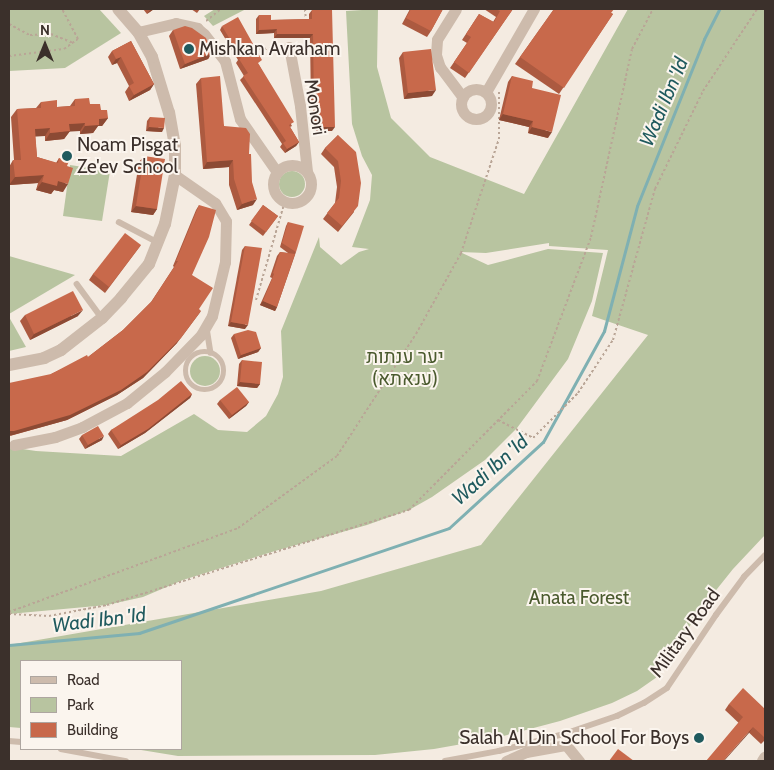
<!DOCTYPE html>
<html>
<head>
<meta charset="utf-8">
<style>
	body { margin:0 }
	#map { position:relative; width:774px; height:770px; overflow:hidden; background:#f4ebe1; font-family:Cabin,Heebo,sans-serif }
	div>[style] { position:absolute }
	.green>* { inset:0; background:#b8c4a0 }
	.round { border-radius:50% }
	.stream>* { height:3px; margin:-1.5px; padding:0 1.5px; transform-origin:1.5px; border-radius:1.5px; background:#7fb0b2 }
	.path>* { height:2px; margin-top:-1px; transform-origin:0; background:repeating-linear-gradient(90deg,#b9a596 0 2.5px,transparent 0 5px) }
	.service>* { height:5.5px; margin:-2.75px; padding:0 2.75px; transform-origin:2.75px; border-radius:2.75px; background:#cdbbac }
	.service>.ring { margin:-2.75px; padding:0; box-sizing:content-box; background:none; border:5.5px solid #cdbbac; border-radius:50% }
	.minor>* { height:11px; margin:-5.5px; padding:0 5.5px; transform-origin:5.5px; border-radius:5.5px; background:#cdbbac }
	.minor>.ring { margin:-5.5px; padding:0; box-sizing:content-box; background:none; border:11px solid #cdbbac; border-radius:50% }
	.tertiary>* { height:12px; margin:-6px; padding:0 6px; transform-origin:6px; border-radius:6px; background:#cdbbac }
	.wall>* { inset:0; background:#ac5a40 }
	.shaded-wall>* { inset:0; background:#8c4a34 }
	.building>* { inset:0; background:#c8694b }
	.dots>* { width:14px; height:14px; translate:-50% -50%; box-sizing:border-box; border:2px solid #fbf5ee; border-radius:50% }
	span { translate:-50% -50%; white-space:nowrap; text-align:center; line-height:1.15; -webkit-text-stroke:4px #fbf5ee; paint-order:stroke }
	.poi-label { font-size:19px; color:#3b302b }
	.left { translate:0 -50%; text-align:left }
	.right { translate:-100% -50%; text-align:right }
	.street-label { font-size:19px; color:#3b302b }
	.park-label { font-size:19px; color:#4a5a2e }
	.water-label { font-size:20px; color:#1f5a5e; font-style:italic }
	.frame { position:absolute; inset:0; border:10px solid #3b302b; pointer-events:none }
	.legend { position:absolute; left:20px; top:660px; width:162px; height:90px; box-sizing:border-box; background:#fbf5ee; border:1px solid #aea6a0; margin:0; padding:6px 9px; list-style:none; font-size:15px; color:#3b302b }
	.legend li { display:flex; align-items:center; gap:10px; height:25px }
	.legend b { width:25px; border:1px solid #aea6a0 }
	.north { position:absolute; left:20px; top:20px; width:50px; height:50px; -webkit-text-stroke:4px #fbf5ee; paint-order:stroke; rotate:0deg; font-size:14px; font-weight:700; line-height:20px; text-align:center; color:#3b302b }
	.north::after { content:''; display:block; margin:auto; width:18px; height:22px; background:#3b302b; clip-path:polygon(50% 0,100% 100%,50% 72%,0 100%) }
</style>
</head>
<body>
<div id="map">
	<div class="green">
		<i style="clip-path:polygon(9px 9px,99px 9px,121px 33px,65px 68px,9px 71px)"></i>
		<i style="clip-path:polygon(215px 9px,246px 9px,213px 26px,204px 16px)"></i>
		<i style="clip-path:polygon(378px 9px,377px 67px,391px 118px,430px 157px,524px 194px,628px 9px,765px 9px,765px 535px,733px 569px,717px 589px,681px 638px,670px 661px,657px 677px,637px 691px,612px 703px,560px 721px,496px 738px,434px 749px,375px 755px,178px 756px,135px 749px,181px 749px,181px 661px,21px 661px,21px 728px,9px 727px,9px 645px,321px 591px,481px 545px,648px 335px,592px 316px,608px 250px,549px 246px,549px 243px,486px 253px,460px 252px,488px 265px,548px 249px,603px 253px,592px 301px,568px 359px,517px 428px,485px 460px,432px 497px,409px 510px,367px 525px,275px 551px,183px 580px,143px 597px,107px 605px,9px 614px,9px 447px,36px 451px,121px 456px,194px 414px,218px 430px,247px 432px,266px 416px,278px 394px,283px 377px,281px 331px,319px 237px,320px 247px,341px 265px,359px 252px,369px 249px,352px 247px,370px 200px,372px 175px,362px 156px,352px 124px,346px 11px)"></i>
		<i style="clip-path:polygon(70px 165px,110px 171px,102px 221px,63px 216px)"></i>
		<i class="round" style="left:279px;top:171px;width:26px;height:26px"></i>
		<i style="clip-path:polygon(9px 256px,75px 275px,9px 314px)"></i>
		<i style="clip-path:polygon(9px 317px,26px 347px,9px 351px)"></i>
		<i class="round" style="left:190px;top:356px;width:30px;height:30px"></i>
	</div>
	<div class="stream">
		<i style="left:9px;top:645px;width:131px;rotate:-5.3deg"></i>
		<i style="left:139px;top:633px;width:327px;rotate:-18.7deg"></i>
		<i style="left:449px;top:528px;width:127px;rotate:-42.5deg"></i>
		<i style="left:543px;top:442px;width:127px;rotate:-61.2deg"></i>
		<i style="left:604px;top:331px;width:129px;rotate:-75.2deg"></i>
		<i style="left:637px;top:206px;width:180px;rotate:-68.1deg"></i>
		<i style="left:704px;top:39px;width:34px;rotate:-63deg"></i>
	</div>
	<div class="path">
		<i style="left:305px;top:9px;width:12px;rotate:85deg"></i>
		<i style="left:206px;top:21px;width:19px;rotate:-39deg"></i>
		<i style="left:9px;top:24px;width:24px;rotate:28deg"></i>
		<i style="left:30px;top:35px;width:21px;rotate:-3deg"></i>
		<i style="left:51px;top:34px;width:24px;rotate:22deg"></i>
		<i style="left:299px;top:48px;width:8px"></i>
		<i style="left:307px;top:48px;width:12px;rotate:-95deg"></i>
		<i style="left:254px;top:49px;width:25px;rotate:-2deg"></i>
		<i style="left:9px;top:56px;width:55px;rotate:-7.3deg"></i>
		<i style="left:64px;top:49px;width:17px;rotate:-36deg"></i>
		<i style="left:78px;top:39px;width:34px;rotate:-118deg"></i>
		<i style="left:9px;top:293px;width:1px;rotate:-90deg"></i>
		<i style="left:256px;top:300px;width:103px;rotate:-73.7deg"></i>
		<i style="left:498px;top:420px;width:39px;rotate:27deg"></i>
		<i style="left:533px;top:438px;width:64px;rotate:-45deg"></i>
		<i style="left:578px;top:393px;width:64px;rotate:-56.6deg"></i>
		<i style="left:613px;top:340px;width:157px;rotate:-74.5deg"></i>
		<i style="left:655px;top:189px;width:109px;rotate:-63.9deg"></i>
		<i style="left:703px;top:91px;width:98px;rotate:-56.6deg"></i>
		<i style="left:9px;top:612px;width:244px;rotate:-20.1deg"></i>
		<i style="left:238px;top:528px;width:122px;rotate:-36deg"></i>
		<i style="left:337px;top:456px;width:145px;rotate:-57.1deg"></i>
		<i style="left:416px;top:334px;width:93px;rotate:-60.9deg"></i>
		<i style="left:461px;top:253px;width:120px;rotate:-71.6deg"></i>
		<i style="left:499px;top:139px;width:49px;rotate:-90deg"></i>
		<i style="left:9px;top:614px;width:40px;rotate:2.9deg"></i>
		<i style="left:49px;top:616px;width:59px;rotate:-10.7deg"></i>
		<i style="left:107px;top:605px;width:317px;rotate:-17.5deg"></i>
		<i style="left:409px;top:510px;width:182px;rotate:-45.2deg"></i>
		<i style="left:537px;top:381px;width:154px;rotate:-69.4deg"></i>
		<i style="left:591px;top:237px;width:192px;rotate:-77.7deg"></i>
		<i style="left:632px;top:49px;width:45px;rotate:-62.3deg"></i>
	</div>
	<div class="service">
		<i style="left:119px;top:222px;width:45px;rotate:27.7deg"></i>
		<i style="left:77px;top:284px;width:42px;rotate:53.7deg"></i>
		<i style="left:207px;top:328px;width:25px;rotate:81deg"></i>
		<i class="ring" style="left:186px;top:352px;width:32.5px;height:32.5px"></i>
		<i style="left:9px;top:741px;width:12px;rotate:5deg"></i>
		<i style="left:61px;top:749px;width:66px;rotate:10.5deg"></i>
		<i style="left:445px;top:761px;width:55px;rotate:-10.5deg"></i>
		<i style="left:499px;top:751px;width:67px;rotate:-14.7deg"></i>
		<i style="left:564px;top:734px;width:56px;rotate:-18.8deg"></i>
		<i style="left:617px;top:716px;width:30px;rotate:-26deg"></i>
		<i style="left:644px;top:703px;width:27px;rotate:-33deg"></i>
		<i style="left:667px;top:688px;width:88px;rotate:-56.1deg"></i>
		<i style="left:716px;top:615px;width:47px;rotate:-53.6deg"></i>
		<i style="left:744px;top:577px;width:30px;rotate:-46deg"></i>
	</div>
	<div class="minor">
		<i style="left:456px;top:9px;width:36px;rotate:122deg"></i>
		<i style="left:437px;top:40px;width:15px;rotate:94deg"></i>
		<i style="left:436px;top:55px;width:13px;rotate:72deg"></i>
		<i style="left:440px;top:67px;width:38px;rotate:53deg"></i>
		<i style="left:138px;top:32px;width:39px;rotate:-13deg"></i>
		<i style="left:176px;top:23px;width:22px;rotate:13deg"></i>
		<i style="left:197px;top:28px;width:9px;rotate:41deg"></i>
		<i style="left:204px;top:34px;width:34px;rotate:52deg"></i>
		<i style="left:225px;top:61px;width:60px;rotate:75.5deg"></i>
		<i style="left:240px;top:119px;width:65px;rotate:55.1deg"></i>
		<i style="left:289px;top:47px;width:60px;rotate:79.4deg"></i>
		<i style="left:300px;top:106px;width:66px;rotate:83.9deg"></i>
		<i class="ring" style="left:461px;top:89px;width:19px;height:19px"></i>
		<i style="left:486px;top:92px;width:96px;rotate:-60deg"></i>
		<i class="ring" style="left:273px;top:165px;width:27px;height:27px"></i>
		<i style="left:14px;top:445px;width:42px;rotate:-11deg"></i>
		<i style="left:55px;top:437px;width:29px;rotate:-20deg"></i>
		<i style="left:82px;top:427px;width:51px;rotate:-28.1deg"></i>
		<i style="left:127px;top:403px;width:49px;rotate:-39.2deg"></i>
		<i style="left:165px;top:372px;width:52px;rotate:-45.8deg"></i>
		<i style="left:201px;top:335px;width:22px;rotate:-60deg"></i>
		<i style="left:212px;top:316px;width:56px;rotate:-76.5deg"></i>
		<i style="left:225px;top:262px;width:41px;rotate:-88.6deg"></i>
		<i style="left:226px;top:221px;width:21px;rotate:-121deg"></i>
		<i style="left:215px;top:203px;width:49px;rotate:-145deg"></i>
		<i style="left:506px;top:761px;width:22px;rotate:-24deg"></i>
		<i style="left:526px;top:752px;width:41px;rotate:-9.9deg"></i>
		<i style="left:566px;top:745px;width:21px;rotate:51deg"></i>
	</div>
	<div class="tertiary">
		<i style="left:9px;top:365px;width:36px;rotate:-11deg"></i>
		<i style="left:44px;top:358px;width:19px;rotate:-25deg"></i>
		<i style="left:61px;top:350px;width:52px;rotate:-38deg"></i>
		<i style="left:102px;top:318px;width:28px;rotate:-46deg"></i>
		<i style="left:121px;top:298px;width:44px;rotate:-50.5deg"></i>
		<i style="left:149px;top:264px;width:43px;rotate:-68.2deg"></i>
		<i style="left:165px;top:224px;width:50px;rotate:-78.5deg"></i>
		<i style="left:175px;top:175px;width:29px;rotate:-90deg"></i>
		<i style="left:175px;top:146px;width:34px;rotate:-100deg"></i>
		<i style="left:169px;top:113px;width:59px;rotate:-106.9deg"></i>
		<i style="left:152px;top:57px;width:29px;rotate:-119deg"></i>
		<i style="left:138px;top:32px;width:30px;rotate:-131deg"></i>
		<i style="left:763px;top:761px;width:4px;rotate:-56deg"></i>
	</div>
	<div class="wall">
		<i style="clip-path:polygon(143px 9px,154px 9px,147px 14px)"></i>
		<i style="clip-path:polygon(191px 9px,200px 9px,197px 13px)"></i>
		<i style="clip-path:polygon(410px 9px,443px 9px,431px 31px,427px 37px,402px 24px)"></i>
		<i style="clip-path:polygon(484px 9px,513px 9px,465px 78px,450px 68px,467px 43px,462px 40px,479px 14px,493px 22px,496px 17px)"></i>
		<i style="clip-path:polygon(554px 9px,611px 13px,613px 14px,559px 94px,515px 64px)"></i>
		<i style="clip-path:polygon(312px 10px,332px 131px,316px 131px,316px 122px,313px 122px,313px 106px,311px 107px,310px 38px,274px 38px,274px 33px,256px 34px,256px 19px,259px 15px,271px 20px,309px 19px,309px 14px)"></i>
		<i style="clip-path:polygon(222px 26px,259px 65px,292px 126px,290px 127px,299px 142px,296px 146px,285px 153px,280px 147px,282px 144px,240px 80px,244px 76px,236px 63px,238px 60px,220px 30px)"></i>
		<i style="clip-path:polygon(173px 30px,212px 53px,208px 59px,180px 69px,169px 36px)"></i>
		<i style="clip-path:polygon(131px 41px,154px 84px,150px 90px,129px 101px,125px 92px,129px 86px,117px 63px,112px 65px,108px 57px,112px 51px)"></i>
		<i style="clip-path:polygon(403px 52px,432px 96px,404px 99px,399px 58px)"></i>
		<i style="clip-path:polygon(512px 76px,532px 88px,548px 138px,528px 133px,529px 127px,499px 120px,508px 82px)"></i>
		<i style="clip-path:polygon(201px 78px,224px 126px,249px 154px,253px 205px,237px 210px,229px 185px,229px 167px,203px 169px,196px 84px)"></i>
		<i style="clip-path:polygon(75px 99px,90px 104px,101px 110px,108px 118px,102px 126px,98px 126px,93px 133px,80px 134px,80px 131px,70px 131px,64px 139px,45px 141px,45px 136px,35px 136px,37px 157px,56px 163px,59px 158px,67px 166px,63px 192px,54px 190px,51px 194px,36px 190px,38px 183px,9px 185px,9px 167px,13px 160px,14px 160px,11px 117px,17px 109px,36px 108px,41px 102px,57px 107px,70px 106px)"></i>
		<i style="clip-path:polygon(150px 117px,162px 132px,146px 131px,147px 121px)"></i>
		<i style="clip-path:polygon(338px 135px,354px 212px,338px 232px,323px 219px,335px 203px,337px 187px,334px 167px,321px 154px,325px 148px)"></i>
		<i style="clip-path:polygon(144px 156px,157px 209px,153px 215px,131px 212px,139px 162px)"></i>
		<i style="clip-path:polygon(199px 205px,192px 275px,177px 343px,143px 378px,117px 395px,67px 420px,10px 436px,51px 374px,88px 357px,123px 330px,151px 302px,174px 267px,173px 266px,196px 210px)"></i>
		<i style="clip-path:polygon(263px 205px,278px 216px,263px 236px,249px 225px)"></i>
		<i style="clip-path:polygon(288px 222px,296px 252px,277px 307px,275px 311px,260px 305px,272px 278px,270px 277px,277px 256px,280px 252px,288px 253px,280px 247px,286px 226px)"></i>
		<i style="clip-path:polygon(141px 245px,105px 293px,89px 280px,93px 274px)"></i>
		<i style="clip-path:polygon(245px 246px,245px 329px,228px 326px,242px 250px)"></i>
		<i style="clip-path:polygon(25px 315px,78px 316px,30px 340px,20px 321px)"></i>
		<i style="clip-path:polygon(234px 334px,261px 348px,258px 352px,238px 359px,231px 338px)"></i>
		<i style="clip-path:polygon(242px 360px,260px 384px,257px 388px,237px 386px,239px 364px)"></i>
		<i style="clip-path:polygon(192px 394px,190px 398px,145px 433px,118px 449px,108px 434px,111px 430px)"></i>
		<i style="clip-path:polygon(220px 400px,249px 402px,246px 406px,229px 419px,217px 404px)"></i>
		<i style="clip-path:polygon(82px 435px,102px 440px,85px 449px,79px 439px)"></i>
		<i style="clip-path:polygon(729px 704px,765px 709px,765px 740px,761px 744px,725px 710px)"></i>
	</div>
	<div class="shaded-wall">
		<i style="clip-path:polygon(151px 9px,154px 9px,147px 14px)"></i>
		<i style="clip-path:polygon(277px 29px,274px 33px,256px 34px,259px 30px)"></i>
		<i style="clip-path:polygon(277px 34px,313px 34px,310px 38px,274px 38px)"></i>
		<i style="clip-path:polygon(212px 53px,208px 59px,180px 69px,185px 64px)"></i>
		<i style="clip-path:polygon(121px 57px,117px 63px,112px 65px,116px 59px)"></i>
		<i style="clip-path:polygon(154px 84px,150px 90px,129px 101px,134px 95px)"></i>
		<i style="clip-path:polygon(436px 90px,432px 96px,404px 99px,408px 93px)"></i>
		<i style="clip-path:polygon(316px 102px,313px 106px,311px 107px,314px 103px)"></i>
		<i style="clip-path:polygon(503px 114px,533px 121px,529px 127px,499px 120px)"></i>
		<i style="clip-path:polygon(108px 118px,102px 126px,98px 126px,93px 133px,80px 134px,85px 126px,99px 119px)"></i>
		<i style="clip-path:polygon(316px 118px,319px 118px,316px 122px,313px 122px)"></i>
		<i style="clip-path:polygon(85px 123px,80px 131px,63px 132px,69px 124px)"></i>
		<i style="clip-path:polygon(149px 127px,164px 128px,162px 132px,146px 131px)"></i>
		<i style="clip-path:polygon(319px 127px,335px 127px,332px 131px,316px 131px)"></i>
		<i style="clip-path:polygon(532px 127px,552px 132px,548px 138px,528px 133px)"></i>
		<i style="clip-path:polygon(50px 128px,45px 136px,29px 137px,35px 129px)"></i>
		<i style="clip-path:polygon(70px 131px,64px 139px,45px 141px,50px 133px)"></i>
		<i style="clip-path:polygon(299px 142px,296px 146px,285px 153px,287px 149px)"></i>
		<i style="clip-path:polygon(233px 160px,229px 167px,203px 169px,207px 162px)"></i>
		<i style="clip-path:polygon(44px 175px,38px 183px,9px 185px,15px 177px)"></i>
		<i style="clip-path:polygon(58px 181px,68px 184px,63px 192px,54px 190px,51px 194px,36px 190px,42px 182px)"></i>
		<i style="clip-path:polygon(257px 199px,253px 205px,237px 210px,242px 204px)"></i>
		<i style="clip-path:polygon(136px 206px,157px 209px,153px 215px,131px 212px)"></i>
		<i style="clip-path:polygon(263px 301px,277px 307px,275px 311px,260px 305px)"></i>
		<i style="clip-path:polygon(83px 310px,78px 316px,30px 340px,34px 334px)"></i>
		<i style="clip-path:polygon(201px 311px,177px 343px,143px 378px,117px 395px,67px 420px,9px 436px,9px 431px)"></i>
		<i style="clip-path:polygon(231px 322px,248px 325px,245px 329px,228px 326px)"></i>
		<i style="clip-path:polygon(261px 348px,258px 352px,238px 359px,241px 355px)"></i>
		<i style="clip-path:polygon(240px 382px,260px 384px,257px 388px,237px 386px)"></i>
		<i style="clip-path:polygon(192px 394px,190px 398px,145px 433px,118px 449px,121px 445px)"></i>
		<i style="clip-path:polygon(249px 402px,246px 406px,229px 419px,232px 415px)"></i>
		<i style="clip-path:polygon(104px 436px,102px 440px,85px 449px,88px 445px)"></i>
		<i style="clip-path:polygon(753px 727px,749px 733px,724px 761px,723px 761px)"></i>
	</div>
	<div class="building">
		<i style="clip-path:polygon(332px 9px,335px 127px,319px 127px,319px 118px,316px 118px,316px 102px,314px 103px,313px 34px,277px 34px,277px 29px,259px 30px,259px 15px,271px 15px,271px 20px,312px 19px,312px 10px)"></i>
		<i style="clip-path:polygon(411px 9px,443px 9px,431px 31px,406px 18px)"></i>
		<i style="clip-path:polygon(496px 9px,513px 9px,469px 73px,454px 62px,471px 37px,466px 34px,479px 14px,494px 22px,500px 11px)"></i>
		<i style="clip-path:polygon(554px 9px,614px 9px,611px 13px,613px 14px,564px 88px,520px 57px)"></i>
		<i style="clip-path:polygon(238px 17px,262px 60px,258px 63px,294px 122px,289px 125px,299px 142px,287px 149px,283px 143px,286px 141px,243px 76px,248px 73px,239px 59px,241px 58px,222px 26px)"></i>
		<i style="clip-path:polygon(185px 26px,192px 28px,206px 38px,212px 53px,185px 64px,173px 30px)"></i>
		<i style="clip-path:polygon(131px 41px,154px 84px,134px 95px,129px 86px,134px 83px,121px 57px,116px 59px,112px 51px)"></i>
		<i style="clip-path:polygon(431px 49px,436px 90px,408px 93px,403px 52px)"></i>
		<i style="clip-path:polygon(220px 76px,224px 126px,246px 128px,250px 134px,249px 154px,251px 154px,252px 182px,257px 199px,242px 204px,234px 179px,233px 160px,207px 162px,201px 78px)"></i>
		<i style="clip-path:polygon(512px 76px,533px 81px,532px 88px,561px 95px,552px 132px,532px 127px,533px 121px,503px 114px)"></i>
		<i style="clip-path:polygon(89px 98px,90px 104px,100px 104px,101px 110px,107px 110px,108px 118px,99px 119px,99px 125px,85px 126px,85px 123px,69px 124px,70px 131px,50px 133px,50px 128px,35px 129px,37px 157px,58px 163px,59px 158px,69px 161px,67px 166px,73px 168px,68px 184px,58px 181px,57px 186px,42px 182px,44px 175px,15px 177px,13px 160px,21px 160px,17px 109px,41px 108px,41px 102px,57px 100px,57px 107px,75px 106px,75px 99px)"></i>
		<i style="clip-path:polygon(150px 117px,165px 118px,164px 128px,149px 127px)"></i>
		<i style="clip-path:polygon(338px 135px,356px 152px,361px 183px,358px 206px,342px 226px,327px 213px,339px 198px,341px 181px,338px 161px,325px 148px)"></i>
		<i style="clip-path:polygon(144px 156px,165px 159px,157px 209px,136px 206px)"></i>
		<i style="clip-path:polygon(199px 205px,216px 210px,209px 237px,192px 275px,213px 288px,199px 309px,201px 311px,181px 338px,147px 372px,121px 390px,70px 415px,14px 431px,9px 431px,9px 383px,51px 374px,87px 355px,88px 357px,123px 330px,152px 301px,178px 261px,176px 261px)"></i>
		<i style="clip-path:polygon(263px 205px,278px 216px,266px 232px,251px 221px)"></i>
		<i style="clip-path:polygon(288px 222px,304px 226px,296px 252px,282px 243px)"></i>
		<i style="clip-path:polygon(125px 233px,141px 245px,109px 287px,93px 274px)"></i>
		<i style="clip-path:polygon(245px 246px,262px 248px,248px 325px,231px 322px)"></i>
		<i style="clip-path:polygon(280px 252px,295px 254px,277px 307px,263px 301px,274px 274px,273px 273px)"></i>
		<i style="clip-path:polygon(73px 291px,83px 310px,34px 334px,25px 315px)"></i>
		<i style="clip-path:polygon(248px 330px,256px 332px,261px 348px,241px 355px,234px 334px)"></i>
		<i style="clip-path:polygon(242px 360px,262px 362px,260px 384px,240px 382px)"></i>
		<i style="clip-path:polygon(181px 381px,192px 394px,148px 429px,121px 445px,111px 430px,158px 400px)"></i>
		<i style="clip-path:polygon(237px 387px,249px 402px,232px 415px,220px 400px)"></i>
		<i style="clip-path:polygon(98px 426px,104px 436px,88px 445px,82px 435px)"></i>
		<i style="clip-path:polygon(743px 688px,765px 709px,765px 738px,753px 727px,723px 761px,706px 761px,743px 717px,729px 704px)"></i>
		<i style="clip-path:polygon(618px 749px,634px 761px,609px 761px)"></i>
	</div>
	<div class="dots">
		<i style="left:189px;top:49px;background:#1f5a5e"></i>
		<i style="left:67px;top:156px;background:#1f5a5e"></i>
		<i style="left:699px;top:738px;background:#1f5a5e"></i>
	</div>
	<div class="poi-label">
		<span class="left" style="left:199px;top:49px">Mishkan Avraham</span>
		<span class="left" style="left:77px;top:156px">Noam Pisgat<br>Ze'ev School</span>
		<span class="right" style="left:689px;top:738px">Salah Al Din School For Boys</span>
	</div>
	<div class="street-label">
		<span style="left:315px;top:107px;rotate:81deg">Monori</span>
		<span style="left:685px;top:633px;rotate:-54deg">Military Road</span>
	</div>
	<div class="park-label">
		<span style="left:405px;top:368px">יער ענתות<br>(ענאתא)</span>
		<span style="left:579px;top:598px">Anata Forest</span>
	</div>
	<div class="water-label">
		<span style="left:664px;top:102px;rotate:-67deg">Wadi Ibn 'Id</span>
		<span style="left:490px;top:470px;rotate:-42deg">Wadi Ibn 'Id</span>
		<span style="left:99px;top:620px;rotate:-7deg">Wadi Ibn 'Id</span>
	</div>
	<div class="frame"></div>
	<ul class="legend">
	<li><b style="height:6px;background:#cdbbac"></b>Road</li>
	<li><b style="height:14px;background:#b8c4a0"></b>Park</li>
	<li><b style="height:14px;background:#c8694b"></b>Building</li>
	</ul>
	<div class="north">N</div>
</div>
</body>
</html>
